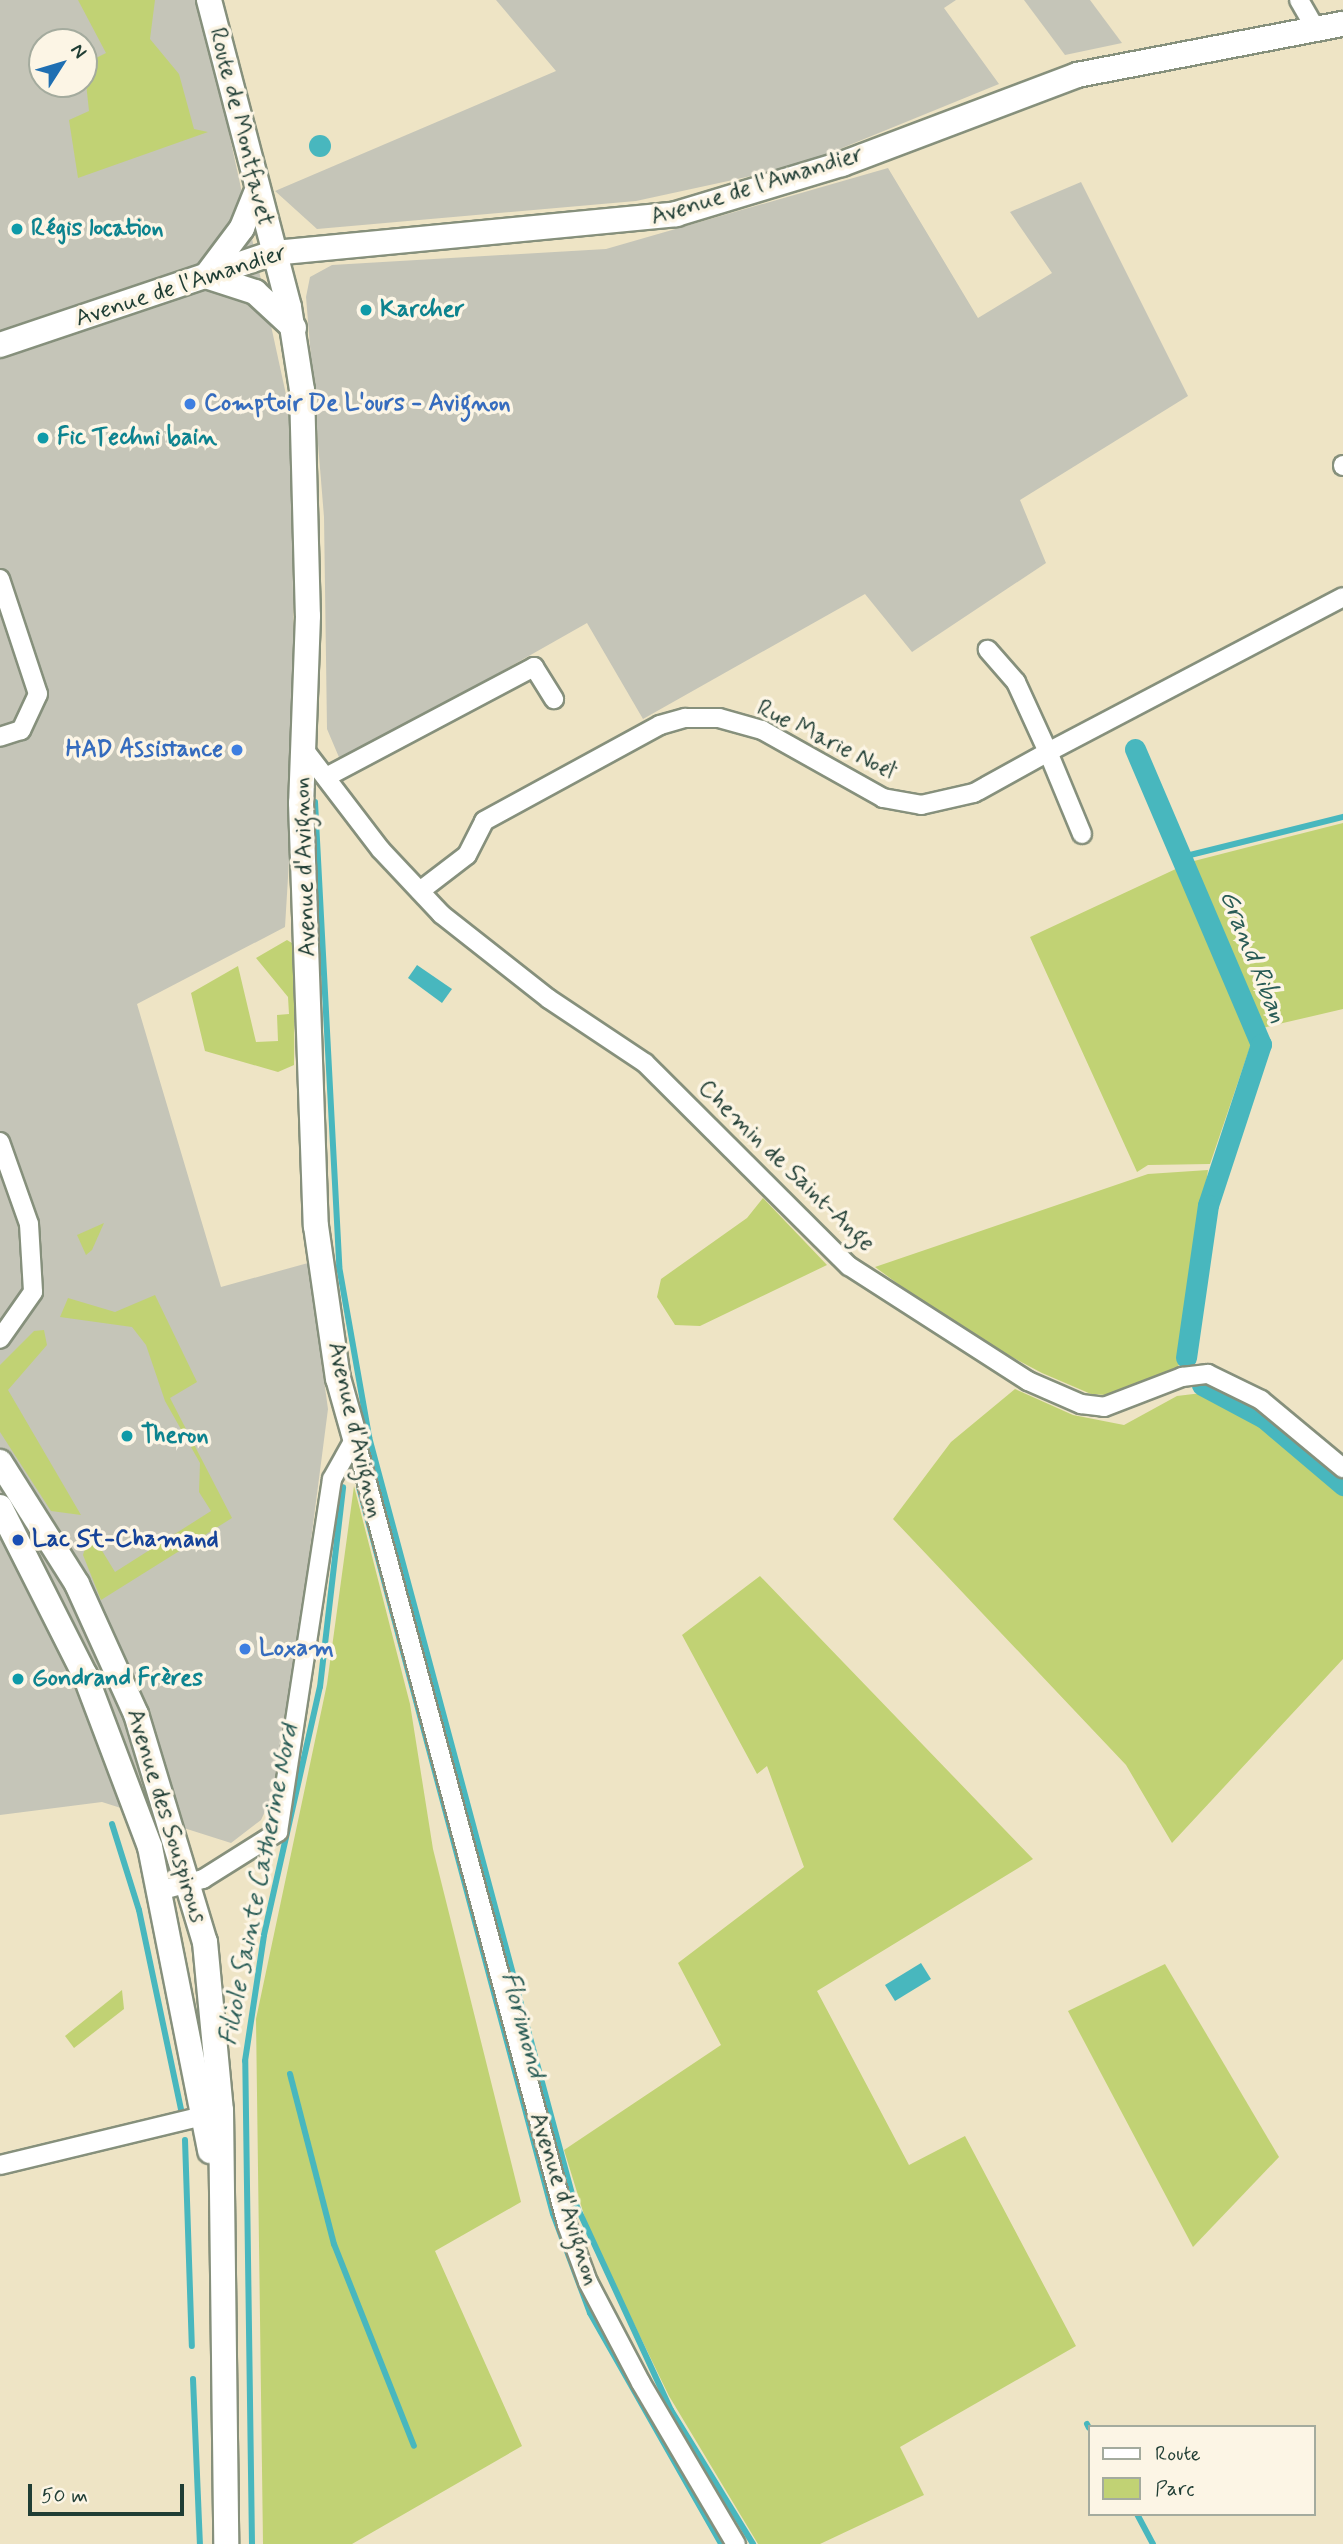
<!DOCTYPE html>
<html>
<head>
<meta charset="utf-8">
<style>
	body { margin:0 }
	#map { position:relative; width:1343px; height:2544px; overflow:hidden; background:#eee4c5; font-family:Mynerve,sans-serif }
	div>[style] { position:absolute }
	.industrial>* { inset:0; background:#c5c5b8 }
	.green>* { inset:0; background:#c1d274 }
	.water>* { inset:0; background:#48b7be }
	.round { border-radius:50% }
	.stream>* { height:6px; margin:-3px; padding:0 3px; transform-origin:3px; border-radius:3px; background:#48b7be }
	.canal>* { height:21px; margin:-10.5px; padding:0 10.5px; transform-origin:10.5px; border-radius:10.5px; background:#48b7be }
	.roads { filter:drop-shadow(2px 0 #86907c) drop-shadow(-2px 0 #86907c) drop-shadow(0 2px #86907c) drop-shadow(0 -2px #86907c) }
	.street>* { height:18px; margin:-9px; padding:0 9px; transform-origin:9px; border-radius:9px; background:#fff }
	.secondary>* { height:24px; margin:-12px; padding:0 12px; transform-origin:12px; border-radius:12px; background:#fff }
	.dots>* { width:19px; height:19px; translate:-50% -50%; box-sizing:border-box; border:4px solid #fcf5e5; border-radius:50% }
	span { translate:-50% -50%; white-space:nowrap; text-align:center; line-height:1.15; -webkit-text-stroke:7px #fcf5e5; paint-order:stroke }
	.street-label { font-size:24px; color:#1f3d34 }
	.culture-label { font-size:24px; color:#0d838f; font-weight:700 }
	.left { translate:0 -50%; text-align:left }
	.shop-label { font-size:24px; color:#366cbe; font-weight:700 }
	.right { translate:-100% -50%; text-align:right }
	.transit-label { font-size:24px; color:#164399; font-weight:700 }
	.water-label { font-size:26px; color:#295c56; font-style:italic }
	.legend { position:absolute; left:1088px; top:2425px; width:228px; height:91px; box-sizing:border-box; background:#fcf5e5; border:2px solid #a4ab9e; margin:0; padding:9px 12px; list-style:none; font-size:21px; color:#1f3d34 }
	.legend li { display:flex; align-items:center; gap:14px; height:35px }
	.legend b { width:35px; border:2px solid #a4ab9e }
	.north { position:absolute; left:28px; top:28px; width:70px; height:70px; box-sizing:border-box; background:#fcf5e5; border:2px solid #a4ab9e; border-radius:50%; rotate:53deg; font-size:19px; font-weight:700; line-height:28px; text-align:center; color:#1f3d34 }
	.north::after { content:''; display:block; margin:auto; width:24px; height:32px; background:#1f6fb2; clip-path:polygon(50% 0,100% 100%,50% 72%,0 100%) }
	.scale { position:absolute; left:28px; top:2484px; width:156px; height:32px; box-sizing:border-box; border:4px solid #1f3d34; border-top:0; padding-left:9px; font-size:21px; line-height:24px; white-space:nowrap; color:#1f3d34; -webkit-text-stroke:5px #fcf5e5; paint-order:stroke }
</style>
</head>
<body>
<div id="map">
	<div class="industrial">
		<i style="clip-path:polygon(evenodd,0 0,200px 0,292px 422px,294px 779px,285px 927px,137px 1004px,221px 1287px,308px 1263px,328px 1409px,280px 1780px,261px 1820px,231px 1843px,102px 1802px,0 1815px,0 0,42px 42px,84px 42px,84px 84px,42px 84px,42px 42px)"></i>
		<i style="clip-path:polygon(496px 0,956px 0,944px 8px,999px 84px,798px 166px,636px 201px,317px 229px,275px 191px,556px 71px)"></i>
		<i style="clip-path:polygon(1024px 0,1090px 0,1122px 43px,1065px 55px)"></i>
		<i style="clip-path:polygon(888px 168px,978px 318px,1052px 273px,1010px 212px,1081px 182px,1188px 396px,1020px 500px,1046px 563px,912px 652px,865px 594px,643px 719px,587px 623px,341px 762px,327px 729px,324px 517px,306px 297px,310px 277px,332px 265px,606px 249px)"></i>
	</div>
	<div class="green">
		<i style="clip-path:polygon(78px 0,155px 0,150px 39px,179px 74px,194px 129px,208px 132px,78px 178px,69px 120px,89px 111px,84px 64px,106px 53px)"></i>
		<i style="clip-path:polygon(1343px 823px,1343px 1009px,1262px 1028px,1190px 862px)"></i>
		<i style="clip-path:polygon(1180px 867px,1251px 1044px,1210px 1164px,1148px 1165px,1137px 1172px,1030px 937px)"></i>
		<i style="clip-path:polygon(287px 940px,295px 945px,294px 1065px,278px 1072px,205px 1051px,191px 993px,238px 966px,256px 1042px,278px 1041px,277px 1015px,289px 1014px,288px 997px,256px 958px)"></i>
		<i style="clip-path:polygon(1208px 1170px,1178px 1369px,1121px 1396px,1091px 1394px,1042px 1373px,961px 1330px,875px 1267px,1148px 1174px)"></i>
		<i style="clip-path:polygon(763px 1198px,827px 1265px,700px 1326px,675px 1325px,657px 1297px,661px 1279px,747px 1218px)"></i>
		<i style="clip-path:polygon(104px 1223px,92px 1250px,86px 1255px,77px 1235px)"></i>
		<i style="clip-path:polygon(155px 1295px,197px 1382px,170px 1398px,232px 1518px,101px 1600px,83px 1555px,90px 1531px,115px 1572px,211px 1511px,199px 1492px,200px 1463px,165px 1401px,146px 1345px,132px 1327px,60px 1317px,68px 1298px,115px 1312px)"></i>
		<i style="clip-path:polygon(44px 1330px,47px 1345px,8px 1390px,81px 1515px,51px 1511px,0 1432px,0 1365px,34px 1331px)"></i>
		<i style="clip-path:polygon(1015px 1389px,1073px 1415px,1124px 1425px,1177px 1396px,1210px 1392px,1252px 1413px,1343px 1486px,1343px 1659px,1172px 1843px,1126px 1765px,893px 1519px,951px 1442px)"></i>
		<i style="clip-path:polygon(354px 1486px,410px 1704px,433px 1849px,521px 2202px,435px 2251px,522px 2446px,352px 2544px,263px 2544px,256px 2019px,327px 1684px)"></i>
		<i style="clip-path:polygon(760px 1576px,1033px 1859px,817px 1991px,909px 2165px,965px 2136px,1076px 2346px,900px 2447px,924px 2495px,820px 2544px,758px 2544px,669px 2396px,589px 2231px,564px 2150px,721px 2045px,678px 1963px,804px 1867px,767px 1766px,757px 1774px,682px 1635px)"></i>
		<i style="clip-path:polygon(1165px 1964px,1279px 2157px,1193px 2247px,1068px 2011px)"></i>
		<i style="clip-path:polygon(122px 1990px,124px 2009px,74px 2048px,65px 2036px)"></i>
	</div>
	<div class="water">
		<i class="round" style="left:309px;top:135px;width:22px;height:22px"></i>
		<i style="clip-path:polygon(417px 965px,452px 989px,442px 1003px,408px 978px)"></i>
		<i style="clip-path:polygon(921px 1963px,931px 1979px,895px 2001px,885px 1985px)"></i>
	</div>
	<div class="stream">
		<i style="left:315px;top:802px;width:465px;rotate:87deg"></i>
		<i style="left:339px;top:1266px;width:174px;rotate:80deg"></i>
		<i style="left:369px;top:1437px;width:788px;rotate:74.99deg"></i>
		<i style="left:573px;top:2198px;width:234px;rotate:65.2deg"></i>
		<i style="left:671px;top:2410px;width:157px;rotate:58.5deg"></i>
		<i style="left:1182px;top:857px;width:166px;rotate:-14deg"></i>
		<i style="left:359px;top:1487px;width:752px;rotate:75.06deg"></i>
		<i style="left:553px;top:2214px;width:106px;rotate:69.5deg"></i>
		<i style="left:590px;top:2313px;width:266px;rotate:60.4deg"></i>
		<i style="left:112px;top:1824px;width:90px;rotate:72.6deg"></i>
		<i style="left:139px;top:1910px;width:204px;rotate:78.1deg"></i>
		<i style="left:290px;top:2074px;width:176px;rotate:75.5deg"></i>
		<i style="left:334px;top:2244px;width:217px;rotate:68.4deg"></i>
		<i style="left:185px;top:2140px;width:206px;rotate:88.1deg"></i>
		<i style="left:193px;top:2379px;width:165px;rotate:87.6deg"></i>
		<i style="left:1087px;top:2424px;width:4px;rotate:63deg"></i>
		<i style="left:1137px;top:2514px;width:34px;rotate:62deg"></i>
		<i style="left:252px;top:2544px;width:483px;rotate:-90.8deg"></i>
		<i style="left:245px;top:2061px;width:127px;rotate:-81.4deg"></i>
		<i style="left:264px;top:1935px;width:254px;rotate:-77.3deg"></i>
		<i style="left:320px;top:1687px;width:201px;rotate:-83.4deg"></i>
	</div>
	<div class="canal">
		<i style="left:1135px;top:749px;width:321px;rotate:66.9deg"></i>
		<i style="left:1261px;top:1044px;width:169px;rotate:108.2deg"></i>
		<i style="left:1208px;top:1205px;width:154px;rotate:98.2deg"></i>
		<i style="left:1202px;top:1385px;width:70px;rotate:28deg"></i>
		<i style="left:1264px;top:1418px;width:104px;rotate:40.3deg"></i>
	</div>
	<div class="roads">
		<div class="street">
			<i style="left:1299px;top:0;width:34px;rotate:60deg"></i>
			<i style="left:1343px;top:465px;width:1px;rotate:90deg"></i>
			<i style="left:0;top:579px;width:121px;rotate:71.7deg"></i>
			<i style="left:38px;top:694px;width:40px;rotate:115deg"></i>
			<i style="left:21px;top:730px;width:22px;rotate:162deg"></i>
			<i style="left:303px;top:748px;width:128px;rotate:52.6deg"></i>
			<i style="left:381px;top:850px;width:88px;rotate:46.8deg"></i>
			<i style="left:441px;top:914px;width:137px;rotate:38.2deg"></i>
			<i style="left:549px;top:999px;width:115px;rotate:33.7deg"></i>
			<i style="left:645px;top:1063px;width:288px;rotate:44.9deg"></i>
			<i style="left:849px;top:1266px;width:213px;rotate:32.7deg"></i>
			<i style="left:1028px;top:1381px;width:58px;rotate:23.5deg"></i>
			<i style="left:1081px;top:1404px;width:23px;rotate:7deg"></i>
			<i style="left:1104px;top:1407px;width:84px;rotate:-21deg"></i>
			<i style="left:1182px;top:1377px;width:26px;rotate:-7deg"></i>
			<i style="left:1208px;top:1374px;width:59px;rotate:26.1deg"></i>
			<i style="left:1261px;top:1400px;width:107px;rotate:39.7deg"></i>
			<i style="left:330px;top:775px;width:231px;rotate:-27.9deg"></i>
			<i style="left:534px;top:667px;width:38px;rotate:58deg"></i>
			<i style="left:1082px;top:834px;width:89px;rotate:-112.5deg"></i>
			<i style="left:1048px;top:752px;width:333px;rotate:-27.7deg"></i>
			<i style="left:420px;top:891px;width:59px;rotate:-37.5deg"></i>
			<i style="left:467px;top:855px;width:38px;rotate:-63deg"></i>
			<i style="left:484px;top:821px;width:200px;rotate:-28.6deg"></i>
			<i style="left:660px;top:725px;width:26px;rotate:-16deg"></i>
			<i style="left:685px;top:718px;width:34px"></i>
			<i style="left:719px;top:718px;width:45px;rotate:15.6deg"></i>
			<i style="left:762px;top:730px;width:139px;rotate:29.3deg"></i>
			<i style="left:883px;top:798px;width:39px;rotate:10deg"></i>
			<i style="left:921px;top:805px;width:54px;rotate:-12.8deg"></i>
			<i style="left:974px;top:793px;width:85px;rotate:-29deg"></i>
			<i style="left:1048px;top:752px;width:77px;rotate:-114.6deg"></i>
			<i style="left:1016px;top:682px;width:43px;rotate:-131.2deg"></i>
			<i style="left:0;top:1142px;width:87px;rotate:70.5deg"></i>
			<i style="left:29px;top:1224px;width:68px;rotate:86.6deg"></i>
			<i style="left:33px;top:1292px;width:57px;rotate:125.1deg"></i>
			<i style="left:355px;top:1438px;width:815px;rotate:74.92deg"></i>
			<i style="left:567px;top:2225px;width:61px;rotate:69.8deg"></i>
			<i style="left:588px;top:2282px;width:114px;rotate:62.3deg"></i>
			<i style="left:641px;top:2383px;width:187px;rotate:59.5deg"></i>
			<i style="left:159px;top:1891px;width:46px;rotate:-15.3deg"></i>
			<i style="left:203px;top:1879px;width:89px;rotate:-32.1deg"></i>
			<i style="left:278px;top:1832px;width:357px;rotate:-81.3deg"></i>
			<i style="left:332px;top:1479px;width:47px;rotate:-60.7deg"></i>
			<i style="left:0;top:2165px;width:221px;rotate:-13.6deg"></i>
		</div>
		<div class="secondary">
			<i style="left:209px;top:0;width:317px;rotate:75.4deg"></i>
			<i style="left:289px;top:307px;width:84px;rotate:81.1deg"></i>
			<i style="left:302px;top:390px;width:226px;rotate:88.5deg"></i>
			<i style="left:308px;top:616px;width:187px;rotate:92.1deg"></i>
			<i style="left:301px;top:803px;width:423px;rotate:88deg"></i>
			<i style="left:316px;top:1226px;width:154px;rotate:81.8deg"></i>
			<i style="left:338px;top:1378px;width:62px;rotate:74.2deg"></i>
			<i style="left:256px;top:193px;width:38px;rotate:112deg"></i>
			<i style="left:242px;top:228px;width:60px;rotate:126.9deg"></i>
			<i style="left:206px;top:276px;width:52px;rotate:18.1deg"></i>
			<i style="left:255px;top:292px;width:53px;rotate:42.7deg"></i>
			<i style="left:0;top:345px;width:289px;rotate:-18.6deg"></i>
			<i style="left:274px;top:253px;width:404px;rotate:-5.5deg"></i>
			<i style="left:676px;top:214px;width:173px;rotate:-16.8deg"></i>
			<i style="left:842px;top:164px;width:251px;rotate:-20.7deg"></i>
			<i style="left:1077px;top:75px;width:271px;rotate:-10.9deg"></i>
			<i style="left:0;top:1462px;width:144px;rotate:57.7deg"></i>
			<i style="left:77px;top:1584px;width:143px;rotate:65.6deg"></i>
			<i style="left:136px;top:1714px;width:238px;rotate:73.2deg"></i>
			<i style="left:205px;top:1942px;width:169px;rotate:84.6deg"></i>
			<i style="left:221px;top:2110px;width:434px;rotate:89.3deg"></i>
			<i style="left:0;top:1507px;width:188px;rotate:63.2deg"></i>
			<i style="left:85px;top:1675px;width:184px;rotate:69.3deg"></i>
			<i style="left:150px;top:1847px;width:310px;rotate:78.8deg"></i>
		</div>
	</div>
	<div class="dots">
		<i style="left:17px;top:229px;background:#0f9aa8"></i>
		<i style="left:366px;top:310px;background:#0f9aa8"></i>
		<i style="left:190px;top:404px;background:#3f7fe0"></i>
		<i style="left:43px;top:438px;background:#0f9aa8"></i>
		<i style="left:237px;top:750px;background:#3f7fe0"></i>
		<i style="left:127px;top:1436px;background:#0f9aa8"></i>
		<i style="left:18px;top:1540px;background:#1a4fb4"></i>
		<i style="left:245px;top:1649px;background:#3f7fe0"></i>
		<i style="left:18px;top:1679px;background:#0f9aa8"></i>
	</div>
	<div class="street-label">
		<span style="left:241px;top:127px;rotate:76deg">Route de Montfavet</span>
		<span style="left:757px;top:186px;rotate:-17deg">Avenue de l'Amandier</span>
		<span style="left:181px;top:286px;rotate:-18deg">Avenue de l'Amandier</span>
		<span style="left:826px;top:740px;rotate:26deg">Rue Marie Noël</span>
		<span style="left:305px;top:867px;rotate:-92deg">Avenue d'Avignon</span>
		<span style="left:786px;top:1166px;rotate:44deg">Chemin de Saint-Ange</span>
		<span style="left:355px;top:1430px;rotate:77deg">Avenue d'Avignon</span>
		<span style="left:166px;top:1816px;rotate:73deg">Avenue des Souspirous</span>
		<span style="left:564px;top:2199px;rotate:72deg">Avenue d'Avignon</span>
	</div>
	<div class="culture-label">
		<span class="left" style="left:31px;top:229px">Régis location</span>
		<span class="left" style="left:380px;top:310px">Karcher</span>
		<span class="left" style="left:57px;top:438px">Fic Techni bain</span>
		<span class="left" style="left:141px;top:1436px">Theron</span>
		<span class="left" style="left:32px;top:1679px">Gondrand Frères</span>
	</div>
	<div class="shop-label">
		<span class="left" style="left:204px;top:404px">Comptoir De L'ours - Avignon</span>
		<span class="right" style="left:223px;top:750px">HAD Assistance</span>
		<span class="left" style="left:259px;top:1649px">Loxam</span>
	</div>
	<div class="transit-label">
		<span class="left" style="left:32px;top:1540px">Lac St-Chamand</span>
	</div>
	<div class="water-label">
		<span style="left:1252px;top:957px;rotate:68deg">Grand Riban</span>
		<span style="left:260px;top:1885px;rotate:-79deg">Filiole Sainte Catherine Nord</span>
		<span style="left:522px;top:2025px;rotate:75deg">Florimond</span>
	</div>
	<ul class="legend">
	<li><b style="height:9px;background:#fff"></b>Route</li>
	<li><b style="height:19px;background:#c1d274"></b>Parc</li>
	</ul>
	<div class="north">N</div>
	<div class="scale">50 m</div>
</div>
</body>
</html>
